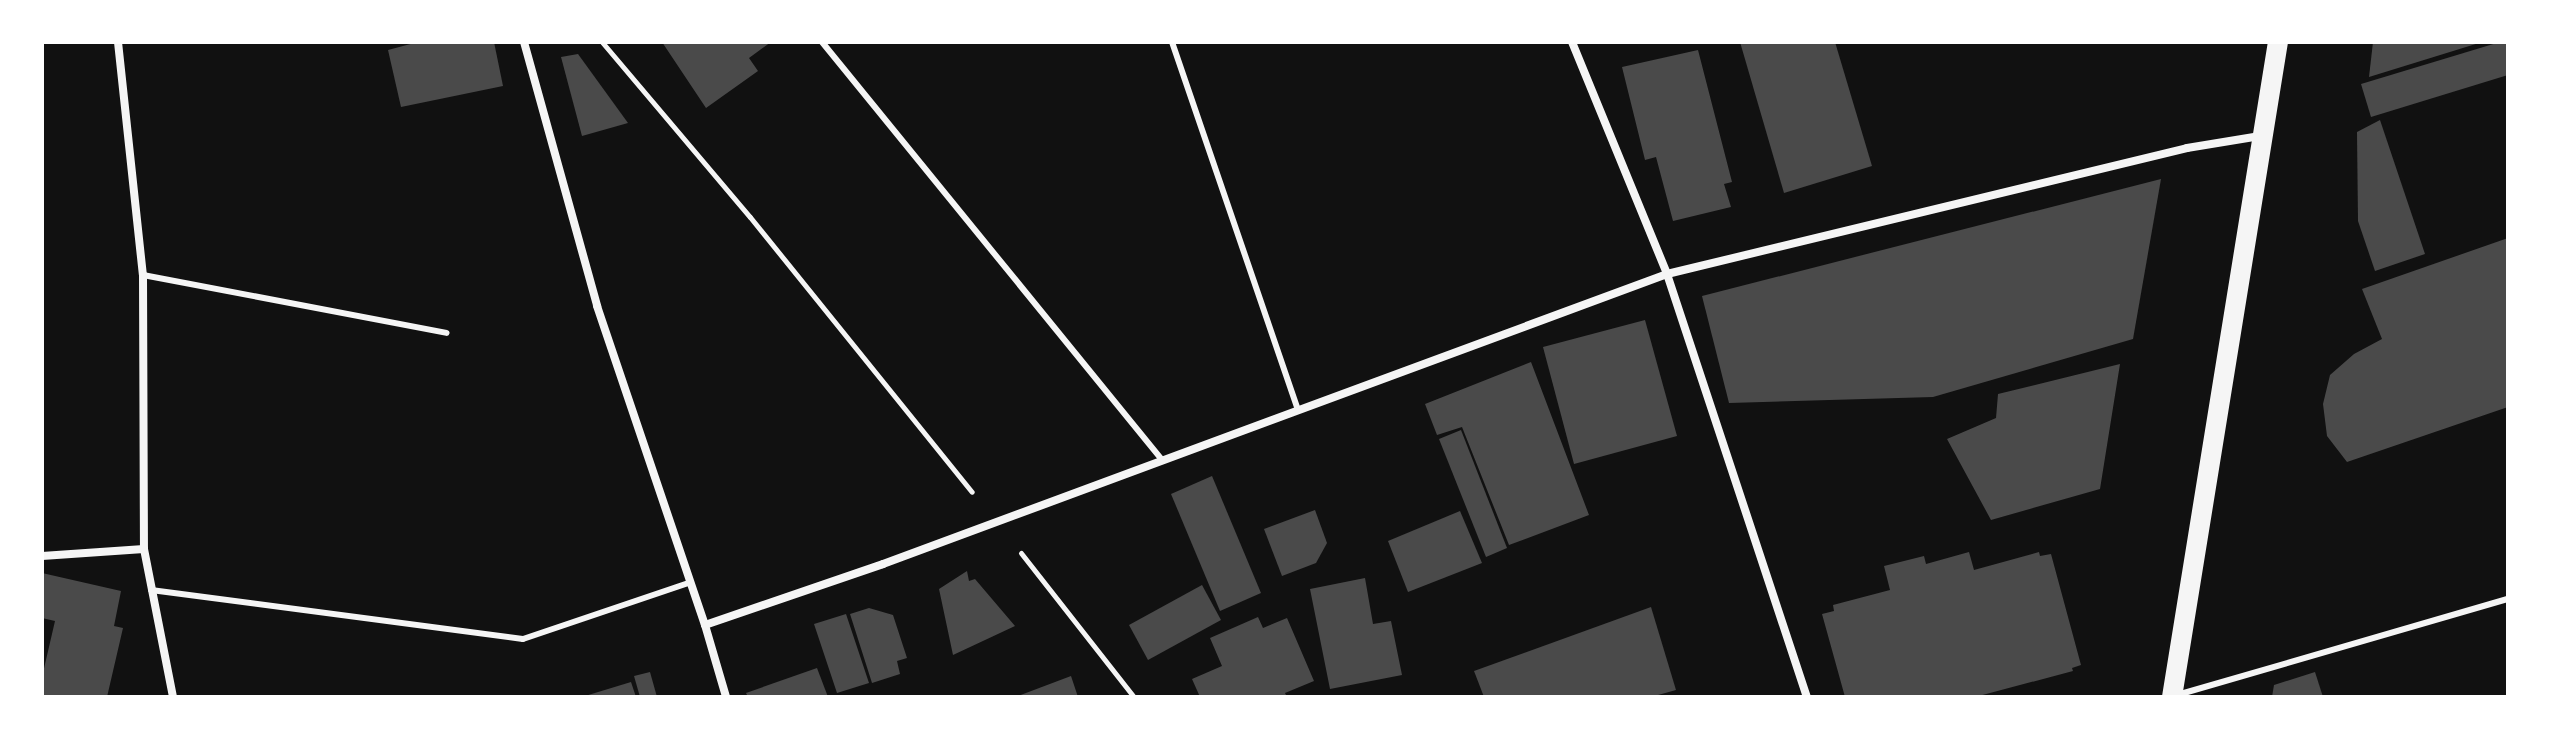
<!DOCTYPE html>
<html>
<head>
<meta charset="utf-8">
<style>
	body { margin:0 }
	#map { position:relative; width:2550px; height:739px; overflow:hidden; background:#111; font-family:Cabin,sans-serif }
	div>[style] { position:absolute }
	.building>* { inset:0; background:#4a4a4a }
	.path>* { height:5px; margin:-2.5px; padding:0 2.5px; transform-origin:2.5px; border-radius:2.5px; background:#f5f5f5 }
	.service>* { height:6px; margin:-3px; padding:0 3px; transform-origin:3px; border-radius:3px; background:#f5f5f5 }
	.minor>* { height:8px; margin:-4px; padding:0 4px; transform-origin:4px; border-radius:4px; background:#f5f5f5 }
	.primary>* { height:20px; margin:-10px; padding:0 10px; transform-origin:10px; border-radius:10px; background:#f5f5f5 }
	span { translate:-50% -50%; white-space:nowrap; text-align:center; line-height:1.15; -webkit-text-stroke:8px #fff; paint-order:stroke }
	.frame { position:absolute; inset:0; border:44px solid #fff; pointer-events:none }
</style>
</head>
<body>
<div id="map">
	<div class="building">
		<i style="clip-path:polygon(418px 42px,494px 42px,503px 86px,401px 107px,388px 50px)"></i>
		<i style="clip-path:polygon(662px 42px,771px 42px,749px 58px,758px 71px,706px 108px)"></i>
		<i style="clip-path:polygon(1740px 42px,1835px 42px,1872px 166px,1784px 193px)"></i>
		<i style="clip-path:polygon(2373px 42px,2479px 42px,2479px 43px,2369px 77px)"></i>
		<i style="clip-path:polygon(2500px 42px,2508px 42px,2508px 75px,2371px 117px,2361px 84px)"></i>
		<i style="clip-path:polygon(1698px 50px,1732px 182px,1724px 184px,1731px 207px,1673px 221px,1656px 157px,1645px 160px,1622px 67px)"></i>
		<i style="clip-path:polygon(578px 54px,628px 123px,582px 136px,561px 57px)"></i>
		<i style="clip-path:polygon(2380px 120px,2425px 254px,2375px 271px,2358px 221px,2357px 132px)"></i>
		<i style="clip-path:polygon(2161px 179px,2133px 339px,1933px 397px,1729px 403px,1702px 296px)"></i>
		<i style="clip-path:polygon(2508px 238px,2508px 407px,2347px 462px,2327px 436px,2323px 404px,2330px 375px,2354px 354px,2382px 339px,2362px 289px)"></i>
		<i style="clip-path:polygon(1645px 320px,1677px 436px,1574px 464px,1543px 347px)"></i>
		<i style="clip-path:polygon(1531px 362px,1589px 515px,1509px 545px,1462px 427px,1437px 435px,1425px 404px)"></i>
		<i style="clip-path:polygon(2120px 364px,2100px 489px,1991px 520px,1947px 439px,1996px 418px,1998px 394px)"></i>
		<i style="clip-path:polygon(1461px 430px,1507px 548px,1486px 557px,1439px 439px)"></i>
		<i style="clip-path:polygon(1212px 476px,1261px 593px,1220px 611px,1171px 494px)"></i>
		<i style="clip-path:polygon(1315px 510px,1327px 543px,1316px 563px,1282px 576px,1264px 529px)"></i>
		<i style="clip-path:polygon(1460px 511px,1482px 563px,1408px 592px,1388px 541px)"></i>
		<i style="clip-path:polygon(1969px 552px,1974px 570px,2039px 552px,2040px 556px,2051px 554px,2081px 665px,2072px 668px,2073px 671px,1975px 697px,1845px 697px,1822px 614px,1834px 611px,1833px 605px,1890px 590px,1884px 566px,1924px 556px,1926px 564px)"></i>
		<i style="clip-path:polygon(967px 571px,969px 581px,975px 579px,1015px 626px,953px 655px,939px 589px)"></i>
		<i style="clip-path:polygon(42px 573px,121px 591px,114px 626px,123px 628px,107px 697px,42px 697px,42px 677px,55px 621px,42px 618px)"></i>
		<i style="clip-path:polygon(1365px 578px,1373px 624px,1391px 621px,1402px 675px,1330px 689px,1310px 589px)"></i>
		<i style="clip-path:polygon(1202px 585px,1221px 620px,1148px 660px,1129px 625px)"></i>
		<i style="clip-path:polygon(1651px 607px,1676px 690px,1651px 697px,1484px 697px,1474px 671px)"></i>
		<i style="clip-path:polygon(869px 608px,893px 615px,907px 658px,897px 661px,900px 674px,872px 683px,850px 614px)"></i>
		<i style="clip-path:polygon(846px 614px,869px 683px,837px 693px,814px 624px)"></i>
		<i style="clip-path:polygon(1258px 617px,1263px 628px,1287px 618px,1314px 681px,1285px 693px,1287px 697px,1200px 697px,1192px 679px,1222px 666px,1210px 638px)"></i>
		<i style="clip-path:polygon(817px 668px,828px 697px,748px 697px,746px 693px)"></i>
		<i style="clip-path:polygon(650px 672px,657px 697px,640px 697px,634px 676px)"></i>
		<i style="clip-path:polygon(2315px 672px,2323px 697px,2272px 697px,2274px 685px)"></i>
		<i style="clip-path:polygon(1071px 676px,1078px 697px,1015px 697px)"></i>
		<i style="clip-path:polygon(631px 682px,636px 697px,585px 697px,585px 696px)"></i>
	</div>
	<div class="path">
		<i style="left:602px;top:42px;width:229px;rotate:49.8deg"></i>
		<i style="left:750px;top:217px;width:353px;rotate:51.1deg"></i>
		<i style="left:1021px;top:553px;width:183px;rotate:51.9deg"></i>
	</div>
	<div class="service">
		<i style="left:822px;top:42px;width:540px;rotate:50.86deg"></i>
		<i style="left:1172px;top:42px;width:389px;rotate:71.1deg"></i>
		<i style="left:143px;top:275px;width:309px;rotate:10.8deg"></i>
		<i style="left:151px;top:590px;width:375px;rotate:7.5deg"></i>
		<i style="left:523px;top:639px;width:177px;rotate:-18.7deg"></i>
		<i style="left:2177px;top:695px;width:345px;rotate:-16.2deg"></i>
	</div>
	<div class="minor">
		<i style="left:118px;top:42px;width:234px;rotate:83.9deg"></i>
		<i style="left:143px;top:275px;width:274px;rotate:89.8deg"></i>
		<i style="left:144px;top:549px;width:151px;rotate:78.9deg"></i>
		<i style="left:524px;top:42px;width:274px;rotate:74.5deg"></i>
		<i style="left:597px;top:306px;width:337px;rotate:71.3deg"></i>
		<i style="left:705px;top:625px;width:75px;rotate:73.7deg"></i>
		<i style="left:1572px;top:42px;width:251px;rotate:67.7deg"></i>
		<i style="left:1667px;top:274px;width:446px;rotate:71.7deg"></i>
		<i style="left:42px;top:556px;width:102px;rotate:-3.9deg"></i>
		<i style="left:705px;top:625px;width:188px;rotate:-18.9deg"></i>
		<i style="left:883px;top:564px;width:836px;rotate:-20.3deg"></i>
		<i style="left:1667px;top:274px;width:535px;rotate:-13.62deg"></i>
		<i style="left:2187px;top:148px;width:74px;rotate:-9.3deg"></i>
	</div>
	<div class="primary">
		<i style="left:2172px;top:697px;width:664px;rotate:-80.81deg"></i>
	</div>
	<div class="frame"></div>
</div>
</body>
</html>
